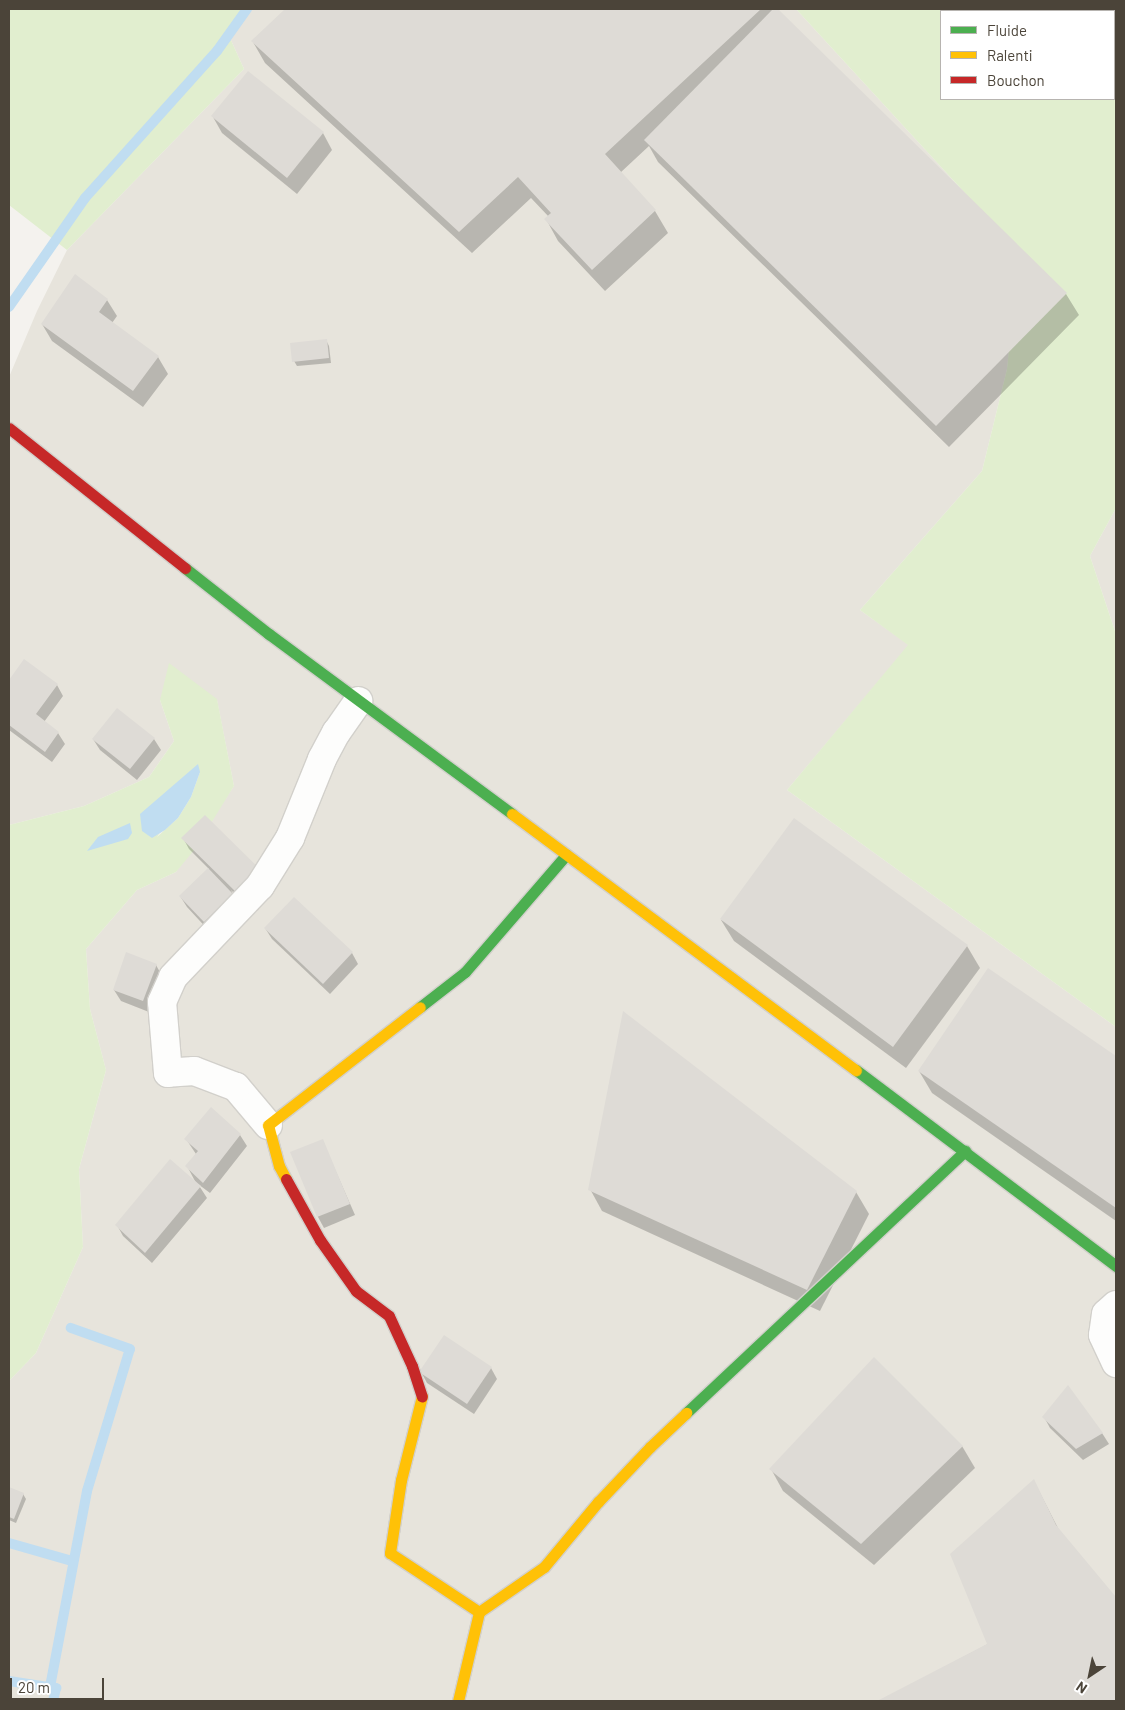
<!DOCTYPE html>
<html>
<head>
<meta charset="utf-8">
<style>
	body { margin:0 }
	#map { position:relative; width:1125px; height:1710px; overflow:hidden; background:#f4f2ee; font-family:Barlow,sans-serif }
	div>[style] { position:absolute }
	.residential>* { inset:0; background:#e7e4dc }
	.green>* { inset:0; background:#e1eecf }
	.water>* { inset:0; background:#c0ddf1 }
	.shadow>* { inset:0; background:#0003 }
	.stream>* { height:10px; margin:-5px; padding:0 5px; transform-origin:5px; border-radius:5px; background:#c0ddf1 }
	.building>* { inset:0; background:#dedbd6 }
	.roads { filter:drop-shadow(1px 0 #d2d0cb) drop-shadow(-1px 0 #d2d0cb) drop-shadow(0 1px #d2d0cb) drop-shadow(0 -1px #d2d0cb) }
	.street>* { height:28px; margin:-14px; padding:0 14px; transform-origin:14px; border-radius:14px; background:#fdfdfc }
	.fast>* { height:11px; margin:-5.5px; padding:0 5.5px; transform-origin:5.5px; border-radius:5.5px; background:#4caf50 }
	.slow>* { height:11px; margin:-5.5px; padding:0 5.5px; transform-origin:5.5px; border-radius:5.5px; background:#ffc107 }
	.jam>* { height:11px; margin:-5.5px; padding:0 5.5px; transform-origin:5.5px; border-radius:5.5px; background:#c62828 }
	span { translate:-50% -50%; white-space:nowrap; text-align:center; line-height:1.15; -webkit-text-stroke:5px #fff; paint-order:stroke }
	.frame { position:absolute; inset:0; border:10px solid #4b4439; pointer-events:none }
	.legend { position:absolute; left:940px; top:10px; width:175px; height:90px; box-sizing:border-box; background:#fff; border:1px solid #b7b4b0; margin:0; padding:6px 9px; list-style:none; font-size:15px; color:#4b4439 }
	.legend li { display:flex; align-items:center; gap:10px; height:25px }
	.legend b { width:25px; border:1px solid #b7b4b0 }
	.north { position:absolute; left:1065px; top:1650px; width:50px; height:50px; -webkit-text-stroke:4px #fff; paint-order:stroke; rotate:214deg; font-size:14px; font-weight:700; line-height:20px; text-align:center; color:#4b4439 }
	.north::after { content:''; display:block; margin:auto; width:18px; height:22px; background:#4b4439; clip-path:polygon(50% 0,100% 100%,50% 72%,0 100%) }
	.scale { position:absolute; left:10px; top:1678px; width:94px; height:22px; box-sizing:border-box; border:2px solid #4b4439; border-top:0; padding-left:6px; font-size:15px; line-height:18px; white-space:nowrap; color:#4b4439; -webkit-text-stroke:4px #fff; paint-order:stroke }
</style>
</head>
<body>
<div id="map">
	<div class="residential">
		<i style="clip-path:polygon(252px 9px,796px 9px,965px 193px,1017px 269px,1007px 369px,982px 471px,860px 610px,909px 645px,787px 790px,1116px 1027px,1116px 1701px,9px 1701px,9px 1381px,36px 1353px,83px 1247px,79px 1169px,106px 1070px,90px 1009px,86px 949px,137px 890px,176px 872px,234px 786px,217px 700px,160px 700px,174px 741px,149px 777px,84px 806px,9px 825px,9px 377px,37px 311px,67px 250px,244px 69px,230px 38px)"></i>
		<i style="clip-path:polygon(1116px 508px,1116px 634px,1090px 556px)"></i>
	</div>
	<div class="green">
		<i style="clip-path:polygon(9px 9px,252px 9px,230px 38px,244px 69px,67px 250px,9px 205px)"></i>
		<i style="clip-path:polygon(evenodd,796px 9px,1116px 9px,1116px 508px,1090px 556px,1116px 634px,1116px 1027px,787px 790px,908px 645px,860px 610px,982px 471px,1007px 369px,1017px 269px,965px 193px,796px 9px,941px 11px,1114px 11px,1114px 99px,941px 99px,941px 11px)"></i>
		<i style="clip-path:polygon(evenodd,169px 663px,217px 699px,234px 786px,195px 849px,176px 872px,137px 890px,86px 949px,90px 1009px,106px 1070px,79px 1169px,83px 1247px,36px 1353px,9px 1381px,9px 825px,84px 806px,149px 777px,174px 741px,160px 700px,169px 663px,200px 772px,191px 797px,178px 818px,157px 837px,200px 772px)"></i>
	</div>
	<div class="water">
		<i style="clip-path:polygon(198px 764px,200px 772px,191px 797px,178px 818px,165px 830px,152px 838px,142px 831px,140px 814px)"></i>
		<i style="clip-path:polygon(130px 823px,132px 833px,128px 839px,87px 851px,98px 837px)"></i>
	</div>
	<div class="shadow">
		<i style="clip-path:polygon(286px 9px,776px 9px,1066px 294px,1079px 315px,949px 447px,658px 162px,649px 146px,620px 173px,655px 211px,668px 233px,605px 291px,558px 241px,546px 219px,549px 217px,531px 198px,472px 253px,265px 63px,253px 42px)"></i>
		<i style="clip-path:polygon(213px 117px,323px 133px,332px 150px,297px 194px,222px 133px)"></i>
		<i style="clip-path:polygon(107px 300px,117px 316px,112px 323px,158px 357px,168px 374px,143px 407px,52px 341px,42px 324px)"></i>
		<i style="clip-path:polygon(326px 340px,329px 346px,331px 363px,297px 366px,294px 361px)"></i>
		<i style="clip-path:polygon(25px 661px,57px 685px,63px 696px,44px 722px,58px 733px,65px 744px,52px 762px,9px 730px,9px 682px)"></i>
		<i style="clip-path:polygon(117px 710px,154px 739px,161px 750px,137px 780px,100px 750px,93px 739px)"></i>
		<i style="clip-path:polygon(205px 817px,248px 908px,231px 890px,239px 906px,211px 933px,187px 907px,180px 896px,209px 869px,189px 849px,183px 838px)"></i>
		<i style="clip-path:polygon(721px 920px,967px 946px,980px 968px,906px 1068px,734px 941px)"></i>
		<i style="clip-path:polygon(265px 928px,352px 953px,358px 964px,330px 994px,272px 939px)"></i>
		<i style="clip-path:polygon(156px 965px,162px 976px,149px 1012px,121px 1001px,114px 990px)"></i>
		<i style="clip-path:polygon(989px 970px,1116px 1058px,1116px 1221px,932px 1093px,919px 1071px)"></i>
		<i style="clip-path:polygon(240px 1135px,247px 1146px,210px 1193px,198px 1184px,207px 1198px,152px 1263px,123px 1236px,117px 1225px,196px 1183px,187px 1166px,196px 1154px,186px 1139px)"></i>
		<i style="clip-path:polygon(322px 1140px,355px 1215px,324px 1228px,318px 1217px)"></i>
		<i style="clip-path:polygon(590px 1189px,856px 1192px,869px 1214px,820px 1311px,602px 1211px)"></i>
		<i style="clip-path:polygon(491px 1368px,497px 1379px,474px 1414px,427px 1383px,421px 1372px)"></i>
		<i style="clip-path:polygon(1044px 1417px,1102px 1433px,1109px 1444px,1083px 1460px,1050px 1428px)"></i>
		<i style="clip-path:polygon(962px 1446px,975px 1468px,874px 1565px,783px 1491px,771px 1469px)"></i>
		<i style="clip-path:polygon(1034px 1481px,1060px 1532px,1116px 1599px,1116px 1701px,880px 1701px,988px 1644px)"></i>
		<i style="clip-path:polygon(9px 1488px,23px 1494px,26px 1499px,16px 1523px,9px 1520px)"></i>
	</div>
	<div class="stream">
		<i style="left:9px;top:307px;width:133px;rotate:-55.1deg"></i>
		<i style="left:85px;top:198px;width:198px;rotate:-48.1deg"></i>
		<i style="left:217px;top:51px;width:52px;rotate:-54.5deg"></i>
		<i style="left:9px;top:1543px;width:66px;rotate:15.9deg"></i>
		<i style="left:9px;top:1681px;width:48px;rotate:8.5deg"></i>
		<i style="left:56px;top:1688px;width:13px;rotate:103deg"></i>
		<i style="left:50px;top:1687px;width:199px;rotate:-79.3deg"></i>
		<i style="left:87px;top:1491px;width:148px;rotate:-73.2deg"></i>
		<i style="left:130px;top:1349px;width:63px;rotate:-160.4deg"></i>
	</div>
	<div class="building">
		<i style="clip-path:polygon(285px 9px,761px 9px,605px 154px,656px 210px,592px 270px,544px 219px,551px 213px,518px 177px,459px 232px,251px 41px)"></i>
		<i style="clip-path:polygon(773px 9px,778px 9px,1067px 293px,936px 426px,644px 140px)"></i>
		<i style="clip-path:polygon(248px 71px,324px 132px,287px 178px,211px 116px)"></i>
		<i style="clip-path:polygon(75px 274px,108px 299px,99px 312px,159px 356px,133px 391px,41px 324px)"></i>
		<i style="clip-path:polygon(327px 339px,329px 358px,292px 362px,290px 343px)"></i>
		<i style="clip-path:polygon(24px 659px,58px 684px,36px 714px,59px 732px,45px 752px,9px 725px,9px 680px)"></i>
		<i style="clip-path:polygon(117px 708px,155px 738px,130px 769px,92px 739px)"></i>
		<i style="clip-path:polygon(205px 815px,265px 874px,241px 897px,181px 838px)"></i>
		<i style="clip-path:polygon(794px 818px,968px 945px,893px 1047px,720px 919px)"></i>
		<i style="clip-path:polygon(208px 868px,233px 894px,204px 922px,179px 896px)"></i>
		<i style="clip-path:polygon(294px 897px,353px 952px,323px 984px,264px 928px)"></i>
		<i style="clip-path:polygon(126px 952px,157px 964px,143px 1001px,113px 990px)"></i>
		<i style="clip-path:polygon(988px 968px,1116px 1056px,1116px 1208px,918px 1071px)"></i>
		<i style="clip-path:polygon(623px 1011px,857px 1191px,807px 1290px,588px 1190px)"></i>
		<i style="clip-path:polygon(211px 1107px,241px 1134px,203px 1183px,185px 1166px,198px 1151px,184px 1139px)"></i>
		<i style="clip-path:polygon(323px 1139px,350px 1204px,317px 1217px,290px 1152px)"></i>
		<i style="clip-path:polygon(170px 1159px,201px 1186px,145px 1253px,115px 1225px)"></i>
		<i style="clip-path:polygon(444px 1335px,492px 1367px,467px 1404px,419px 1372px)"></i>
		<i style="clip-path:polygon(874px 1357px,963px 1446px,861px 1544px,769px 1469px)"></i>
		<i style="clip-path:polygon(1068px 1385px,1103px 1433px,1076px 1449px,1042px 1417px)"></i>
		<i style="clip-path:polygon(1034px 1479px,1056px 1525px,1116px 1597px,1116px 1701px,877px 1701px,987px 1644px,950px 1554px)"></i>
		<i style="clip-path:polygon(9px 1487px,24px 1493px,14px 1519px,9px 1517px)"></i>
	</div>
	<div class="roads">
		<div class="street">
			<i style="left:268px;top:1125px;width:50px;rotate:-130.1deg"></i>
			<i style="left:236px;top:1087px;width:45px;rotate:-159.1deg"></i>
			<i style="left:194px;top:1071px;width:26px;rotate:176deg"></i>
			<i style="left:168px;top:1073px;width:71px;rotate:-94.8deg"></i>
			<i style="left:162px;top:1002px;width:27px;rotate:-66deg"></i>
			<i style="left:173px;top:977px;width:126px;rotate:-46.3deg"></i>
			<i style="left:260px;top:886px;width:57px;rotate:-58deg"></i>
			<i style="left:290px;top:838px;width:85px;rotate:-67.9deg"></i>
			<i style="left:322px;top:759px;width:30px;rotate:-62deg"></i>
			<i style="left:336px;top:733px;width:39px;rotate:-55deg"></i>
			<i style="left:1116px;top:1305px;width:13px;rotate:138deg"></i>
			<i style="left:1106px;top:1314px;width:21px;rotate:98deg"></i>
			<i style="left:1103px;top:1335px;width:31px;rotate:65deg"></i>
		</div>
		<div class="fast">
			<i style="left:185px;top:568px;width:107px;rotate:38.2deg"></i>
			<i style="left:269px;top:634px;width:302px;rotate:36.5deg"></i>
			<i style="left:420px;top:1007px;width:57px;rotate:-37.9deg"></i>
			<i style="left:465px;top:972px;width:155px;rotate:-49.2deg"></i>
			<i style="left:856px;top:1070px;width:326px;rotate:37deg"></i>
			<i style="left:686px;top:1413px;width:383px;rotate:-43.2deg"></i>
		</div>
		<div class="slow">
			<i style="left:512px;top:814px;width:429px;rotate:36.7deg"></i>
			<i style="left:286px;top:1179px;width:15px;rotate:-118deg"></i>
			<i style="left:279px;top:1166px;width:42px;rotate:-105deg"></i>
			<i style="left:268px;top:1125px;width:192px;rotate:-37.8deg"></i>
			<i style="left:422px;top:1396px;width:87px;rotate:104deg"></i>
			<i style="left:401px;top:1480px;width:74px;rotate:98.6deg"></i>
			<i style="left:390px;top:1553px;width:107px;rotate:33.5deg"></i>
			<i style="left:458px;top:1701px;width:91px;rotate:-76.7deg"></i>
			<i style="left:479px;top:1612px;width:79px;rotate:-34.7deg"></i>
			<i style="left:544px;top:1567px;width:85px;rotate:-50.3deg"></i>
			<i style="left:598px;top:1502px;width:76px;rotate:-46.6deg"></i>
			<i style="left:650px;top:1447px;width:50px;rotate:-43.4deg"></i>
		</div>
		<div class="jam">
			<i style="left:9px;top:428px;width:225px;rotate:38.5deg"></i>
			<i style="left:286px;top:1179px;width:70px;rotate:60.9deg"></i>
			<i style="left:320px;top:1240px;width:62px;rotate:54.8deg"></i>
			<i style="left:356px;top:1291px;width:41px;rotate:37.1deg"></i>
			<i style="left:389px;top:1316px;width:55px;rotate:65.3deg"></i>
			<i style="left:412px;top:1366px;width:32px;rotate:72deg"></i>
		</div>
	</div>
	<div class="frame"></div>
	<ul class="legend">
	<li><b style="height:6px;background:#4caf50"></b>Fluide</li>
	<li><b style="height:6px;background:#ffc107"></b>Ralenti</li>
	<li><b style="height:6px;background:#c62828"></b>Bouchon</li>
	</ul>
	<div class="north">N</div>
	<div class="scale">20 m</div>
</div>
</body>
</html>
